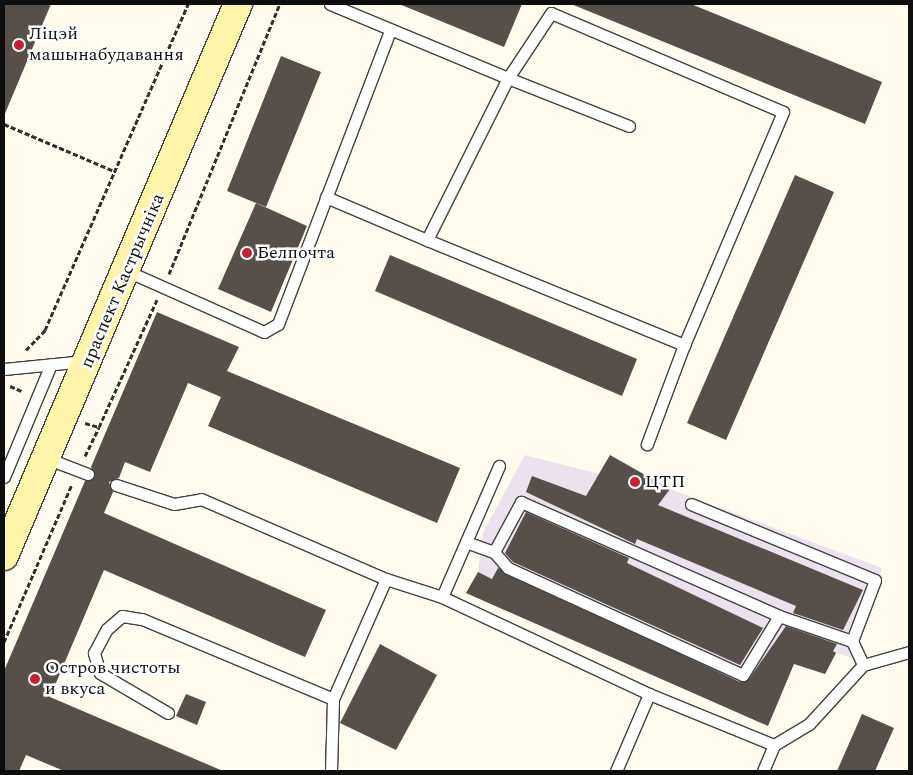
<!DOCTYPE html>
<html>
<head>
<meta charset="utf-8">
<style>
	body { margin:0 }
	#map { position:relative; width:913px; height:775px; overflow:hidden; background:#fffcef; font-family:Spectral,serif }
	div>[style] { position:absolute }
	.industrial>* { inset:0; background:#ebe2ed }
	.building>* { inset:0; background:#574f4a }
	.path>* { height:3px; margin-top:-1.5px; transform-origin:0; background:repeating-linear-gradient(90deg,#303030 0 5px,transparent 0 7.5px) }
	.roads { filter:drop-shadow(1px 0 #414141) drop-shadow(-1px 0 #414141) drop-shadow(0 1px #414141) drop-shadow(0 -1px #414141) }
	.lane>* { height:11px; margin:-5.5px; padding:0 5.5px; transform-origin:5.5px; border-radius:5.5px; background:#fff }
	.secondary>* { height:28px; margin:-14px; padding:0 14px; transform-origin:14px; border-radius:14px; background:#fff4aa }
	.dots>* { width:14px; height:14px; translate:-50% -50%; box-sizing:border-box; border:2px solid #fff; border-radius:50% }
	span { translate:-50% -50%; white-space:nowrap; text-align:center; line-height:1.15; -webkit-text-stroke:5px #fff; paint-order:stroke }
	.poi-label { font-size:18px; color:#0e0e0e }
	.left { translate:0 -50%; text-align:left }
	.street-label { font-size:18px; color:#0e0e0e }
	.frame { position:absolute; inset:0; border:5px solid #0e0e0e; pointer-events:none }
</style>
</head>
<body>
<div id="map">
	<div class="industrial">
		<i style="clip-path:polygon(525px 455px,599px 474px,658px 504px,670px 489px,882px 568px,852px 658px,836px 653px,825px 674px,794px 664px,768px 726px,466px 593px,478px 572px,483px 532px)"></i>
	</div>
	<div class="building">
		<i style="clip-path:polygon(4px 4px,51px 4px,4px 116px)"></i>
		<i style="clip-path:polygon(399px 4px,522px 4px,504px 47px)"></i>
		<i style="clip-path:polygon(571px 4px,691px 4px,882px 82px,865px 124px)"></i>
		<i style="clip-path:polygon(281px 56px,321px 72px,266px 207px,227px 191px)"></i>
		<i style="clip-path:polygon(795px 175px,834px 192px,726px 440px,687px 423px)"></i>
		<i style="clip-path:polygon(256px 203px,307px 226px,271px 312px,218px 289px)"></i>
		<i style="clip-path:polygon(390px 255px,637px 359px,622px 396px,375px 291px)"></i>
		<i style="clip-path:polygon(157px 312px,239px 347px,227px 371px,460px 468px,437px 523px,208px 426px,221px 397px,188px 383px,150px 472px,125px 462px,119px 478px,109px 482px,113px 492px,104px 513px,326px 610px,305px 657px,104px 570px,50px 697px,223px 771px,64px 771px,26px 755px,19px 771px,4px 771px,4px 671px,85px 481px,95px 477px,91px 467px)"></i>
		<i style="clip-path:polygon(610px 455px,670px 489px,658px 505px,863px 590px,843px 630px,793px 613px,796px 606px,637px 539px,635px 544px,526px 492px,532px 476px,586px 496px)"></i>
		<i style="clip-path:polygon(526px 512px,629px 558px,627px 563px,763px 628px,740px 665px,513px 562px,505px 553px)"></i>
		<i style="clip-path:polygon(498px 568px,740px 682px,749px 679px,786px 626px,837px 644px,833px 651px,836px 653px,825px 674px,794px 664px,768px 726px,466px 593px,478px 572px,492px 579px)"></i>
		<i style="clip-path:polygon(380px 644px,437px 675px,396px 750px,340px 723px)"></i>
		<i style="clip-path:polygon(186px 694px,206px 702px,197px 725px,176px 716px)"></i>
		<i style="clip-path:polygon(862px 714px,894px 728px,875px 771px,837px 771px)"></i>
	</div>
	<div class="path">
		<i style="left:4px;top:124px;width:120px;rotate:23.1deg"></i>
		<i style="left:169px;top:274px;width:292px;rotate:-67.7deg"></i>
		<i style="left:26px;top:350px;width:28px;rotate:-46deg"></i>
		<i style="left:45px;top:330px;width:356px;rotate:-66.3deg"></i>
		<i style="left:10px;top:386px;width:13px;rotate:23deg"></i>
		<i style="left:85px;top:423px;width:15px;rotate:16deg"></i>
		<i style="left:99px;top:427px;width:140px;rotate:-65.5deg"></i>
		<i style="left:85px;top:456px;width:32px;rotate:-64deg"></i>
		<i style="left:4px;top:642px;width:172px;rotate:-66.7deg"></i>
	</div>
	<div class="roads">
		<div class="lane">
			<i style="left:330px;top:4px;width:193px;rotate:22.6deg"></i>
			<i style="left:508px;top:78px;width:78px;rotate:-56.5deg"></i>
			<i style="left:551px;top:13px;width:252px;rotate:23.1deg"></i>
			<i style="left:783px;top:112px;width:253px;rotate:113deg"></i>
			<i style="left:684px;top:345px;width:106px;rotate:110.5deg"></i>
			<i style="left:629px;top:126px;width:130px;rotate:-158.4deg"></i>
			<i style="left:508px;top:78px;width:181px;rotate:116.6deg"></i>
			<i style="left:427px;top:240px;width:278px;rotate:22.2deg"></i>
			<i style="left:326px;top:197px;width:110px;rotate:23.1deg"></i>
			<i style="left:127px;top:271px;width:150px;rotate:24deg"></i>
			<i style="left:264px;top:332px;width:16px;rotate:-30deg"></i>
			<i style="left:278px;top:324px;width:315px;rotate:-69.1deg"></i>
			<i style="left:4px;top:369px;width:81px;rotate:-5.6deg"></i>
			<i style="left:46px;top:458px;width:45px;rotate:20.9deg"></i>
			<i style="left:4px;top:477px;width:122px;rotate:-67.4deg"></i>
			<i style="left:116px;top:485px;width:61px;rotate:18.1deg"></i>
			<i style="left:174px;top:504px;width:27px;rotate:-10deg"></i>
			<i style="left:201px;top:499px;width:202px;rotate:23.4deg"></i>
			<i style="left:386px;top:579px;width:59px;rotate:17.8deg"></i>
			<i style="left:442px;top:597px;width:229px;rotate:25.1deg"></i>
			<i style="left:649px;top:694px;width:135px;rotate:22.2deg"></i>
			<i style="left:466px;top:542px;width:30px;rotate:20deg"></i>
			<i style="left:494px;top:552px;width:21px;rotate:49deg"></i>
			<i style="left:508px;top:568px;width:258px;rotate:24.5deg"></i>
			<i style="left:743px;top:675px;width:69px;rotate:-58.6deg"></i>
			<i style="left:494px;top:552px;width:57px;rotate:-61.6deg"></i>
			<i style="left:521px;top:502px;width:282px;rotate:23.8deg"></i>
			<i style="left:779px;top:616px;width:77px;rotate:18.9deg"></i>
			<i style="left:852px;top:641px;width:65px;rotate:-69.3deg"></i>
			<i style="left:875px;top:580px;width:199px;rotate:-157.6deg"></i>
			<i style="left:442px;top:597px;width:143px;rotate:-66.5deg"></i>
			<i style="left:852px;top:641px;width:26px;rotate:65deg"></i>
			<i style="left:168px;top:713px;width:79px;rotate:-149.5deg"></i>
			<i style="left:100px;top:673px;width:21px;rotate:-107deg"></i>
			<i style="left:94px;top:653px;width:27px;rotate:-62deg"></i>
			<i style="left:107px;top:629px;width:20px;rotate:-41deg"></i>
			<i style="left:122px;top:616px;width:20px;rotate:9deg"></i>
			<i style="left:142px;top:619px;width:207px;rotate:22.7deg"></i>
			<i style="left:331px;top:771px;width:72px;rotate:-88.4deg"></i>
			<i style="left:333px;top:699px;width:131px;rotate:-66.2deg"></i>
			<i style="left:616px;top:771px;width:84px;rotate:-66.8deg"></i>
			<i style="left:763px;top:771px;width:28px;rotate:-67deg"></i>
			<i style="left:774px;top:745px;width:41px;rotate:-31deg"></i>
			<i style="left:809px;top:724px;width:80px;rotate:-47.5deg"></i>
			<i style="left:863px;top:665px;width:48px;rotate:-15.8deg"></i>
		</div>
		<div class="secondary">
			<i style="left:4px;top:556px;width:600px;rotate:-67.03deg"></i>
		</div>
	</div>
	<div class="dots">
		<i style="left:19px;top:45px;background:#c2222c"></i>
		<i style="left:247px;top:253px;background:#c2222c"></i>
		<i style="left:635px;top:482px;background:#c2222c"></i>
		<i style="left:35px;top:679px;background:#c2222c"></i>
	</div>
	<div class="poi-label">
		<span class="left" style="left:29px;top:45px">Ліцэй<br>машынабудавання</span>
		<span class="left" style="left:257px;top:253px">Белпочта</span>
		<span class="left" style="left:645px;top:482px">ЦТП</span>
		<span class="left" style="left:45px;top:679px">Остров чистоты<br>и вкуса</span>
	</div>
	<div class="street-label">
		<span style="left:123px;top:281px;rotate:-67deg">праспект Кастрычніка</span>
	</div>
	<div class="frame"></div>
</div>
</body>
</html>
